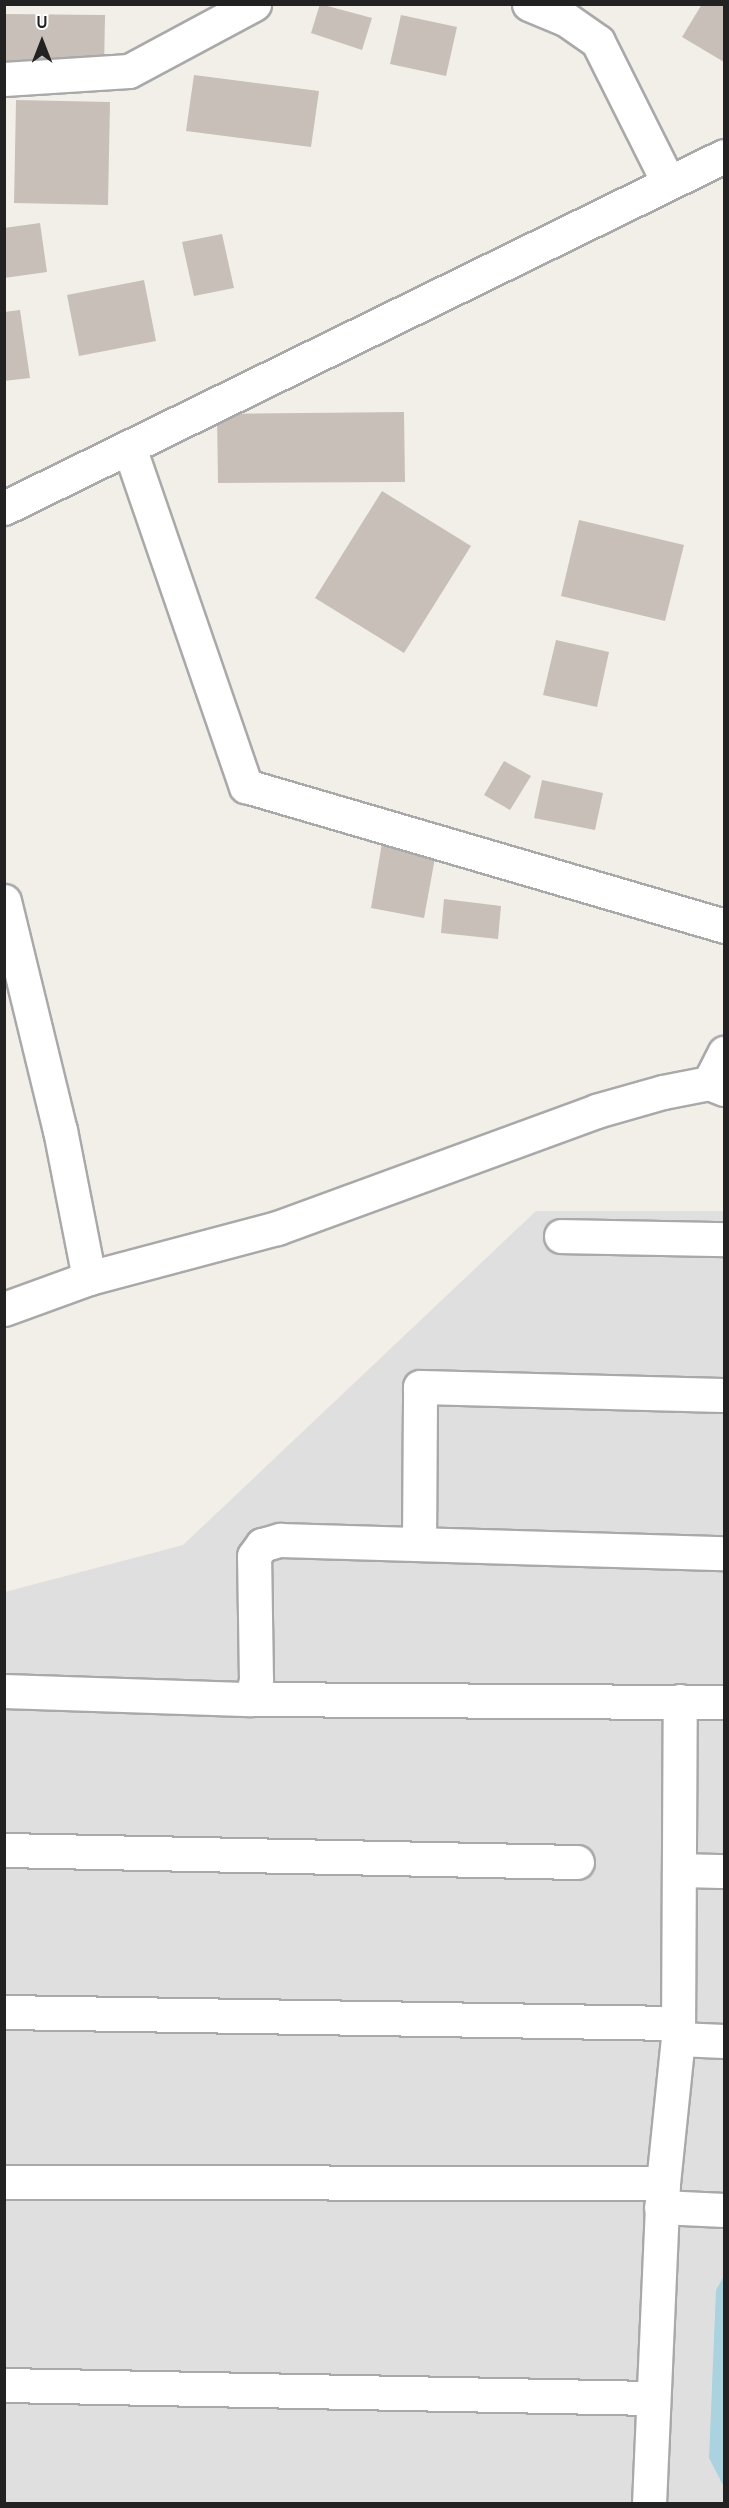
<!DOCTYPE html>
<html>
<head>
<meta charset="utf-8">
<style>
	body { margin:0 }
	#map { position:relative; width:729px; height:2508px; overflow:hidden; background:#f2efe9; font-family:Overpass,sans-serif }
	div>[style] { position:absolute }
	.residential>* { inset:0; background:#e0dfdf }
	.water>* { inset:0; background:#aad3df }
	.building>* { inset:0; background:#c7bfb8 }
	.roads { filter:drop-shadow(2px 0 #a9a9a9) drop-shadow(-2px 0 #a9a9a9) drop-shadow(0 2px #a9a9a9) drop-shadow(0 -2px #a9a9a9) }
	.street>* { height:33px; margin:-16.5px; padding:0 16.5px; transform-origin:16.5px; border-radius:16.5px; background:#fff }
	span { translate:-50% -50%; white-space:nowrap; text-align:center; line-height:1.15; -webkit-text-stroke:4.5px #fff; paint-order:stroke }
	.frame { position:absolute; inset:0; border:6px solid #222; pointer-events:none }
	.north { position:absolute; left:12px; top:12px; width:60px; height:60px; -webkit-text-stroke:4px #fff; paint-order:stroke; rotate:0deg; font-size:16px; font-weight:700; line-height:24px; text-align:center; color:#222 }
	.north::after { content:''; display:block; margin:auto; width:21px; height:27px; background:#222; clip-path:polygon(50% 0,100% 100%,50% 72%,0 100%) }
</style>
</head>
<body>
<div id="map">
	<div class="residential">
		<i style="clip-path:polygon(536px 1211px,724px 1211px,724px 2503px,5px 2504px,5px 1592px,183px 1545px)"></i>
	</div>
	<div class="water">
		<i style="clip-path:polygon(724px 2276px,724px 2487px,709px 2458px,716px 2290px)"></i>
	</div>
	<div class="building">
		<i style="clip-path:polygon(320px 4px,372px 18px,362px 50px,311px 33px)"></i>
		<i style="clip-path:polygon(702px 4px,724px 4px,724px 62px,682px 37px)"></i>
		<i style="clip-path:polygon(4px 14px,105px 15px,104px 69px,4px 68px)"></i>
		<i style="clip-path:polygon(401px 15px,457px 27px,446px 76px,390px 64px)"></i>
		<i style="clip-path:polygon(194px 75px,319px 91px,311px 147px,186px 131px)"></i>
		<i style="clip-path:polygon(16px 100px,110px 102px,108px 205px,14px 203px)"></i>
		<i style="clip-path:polygon(40px 223px,47px 272px,4px 278px,4px 228px)"></i>
		<i style="clip-path:polygon(222px 234px,234px 288px,194px 296px,182px 242px)"></i>
		<i style="clip-path:polygon(144px 280px,156px 341px,79px 356px,67px 295px)"></i>
		<i style="clip-path:polygon(20px 310px,30px 378px,4px 381px,4px 312px)"></i>
		<i style="clip-path:polygon(404px 412px,405px 482px,218px 483px,217px 414px)"></i>
		<i style="clip-path:polygon(382px 491px,471px 546px,404px 653px,315px 598px)"></i>
		<i style="clip-path:polygon(579px 520px,684px 545px,665px 621px,561px 596px)"></i>
		<i style="clip-path:polygon(556px 640px,609px 652px,597px 707px,543px 695px)"></i>
		<i style="clip-path:polygon(504px 761px,531px 776px,510px 810px,484px 795px)"></i>
		<i style="clip-path:polygon(542px 780px,603px 793px,595px 830px,534px 818px)"></i>
		<i style="clip-path:polygon(383px 837px,437px 847px,424px 918px,371px 908px)"></i>
		<i style="clip-path:polygon(444px 899px,501px 906px,498px 939px,441px 933px)"></i>
	</div>
	<div class="roads">
		<div class="street">
			<i style="left:529px;top:4px;width:41px;rotate:22.8deg"></i>
			<i style="left:567px;top:20px;width:38px;rotate:35deg"></i>
			<i style="left:598px;top:42px;width:157px;rotate:63.4deg"></i>
			<i style="left:4px;top:79px;width:125px;rotate:-3.7deg"></i>
			<i style="left:129px;top:71px;width:142px;rotate:-28.2deg"></i>
			<i style="left:129px;top:447px;width:359px;rotate:71deg"></i>
			<i style="left:246px;top:786px;width:498px;rotate:16.3deg"></i>
			<i style="left:4px;top:508px;width:801px;rotate:-26.05deg"></i>
			<i style="left:4px;top:901px;width:236px;rotate:76.3deg"></i>
			<i style="left:60px;top:1130px;width:151px;rotate:78.9deg"></i>
			<i style="left:709px;top:1083px;width:34px;rotate:-63deg"></i>
			<i style="left:561px;top:1236px;width:163px;rotate:1.1deg"></i>
			<i style="left:4px;top:1309px;width:90px;rotate:-20deg"></i>
			<i style="left:89px;top:1278px;width:195px;rotate:-14.9deg"></i>
			<i style="left:277px;top:1228px;width:340px;rotate:-20.1deg"></i>
			<i style="left:596px;top:1111px;width:70px;rotate:-15.8deg"></i>
			<i style="left:663px;top:1092px;width:47px;rotate:-11.1deg"></i>
			<i style="left:709px;top:1083px;width:16px;rotate:22deg"></i>
			<i style="left:419px;top:1544px;width:157px;rotate:-89.6deg"></i>
			<i style="left:420px;top:1387px;width:304px;rotate:1.5deg"></i>
			<i style="left:4px;top:1691px;width:247px;rotate:1.9deg"></i>
			<i style="left:251px;top:1699px;width:20px;rotate:-75deg"></i>
			<i style="left:256px;top:1680px;width:124px;rotate:-90.9deg"></i>
			<i style="left:254px;top:1556px;width:14px;rotate:-54deg"></i>
			<i style="left:262px;top:1545px;width:19px;rotate:-16deg"></i>
			<i style="left:280px;top:1540px;width:444px;rotate:1.7deg"></i>
			<i style="left:251px;top:1699px;width:473px;rotate:0.4deg"></i>
			<i style="left:4px;top:1850px;width:573px;rotate:1.2deg"></i>
			<i style="left:679px;top:1870px;width:45px;rotate:1.3deg"></i>
			<i style="left:4px;top:2012px;width:674px;rotate:0.94deg"></i>
			<i style="left:678px;top:2039px;width:46px;rotate:2.5deg"></i>
			<i style="left:4px;top:2182px;width:659px;rotate:0.09deg"></i>
			<i style="left:663px;top:2183px;width:145px;rotate:-84.1deg"></i>
			<i style="left:678px;top:2039px;width:338px;rotate:-89.7deg"></i>
			<i style="left:661px;top:2207px;width:63px;rotate:2.7deg"></i>
			<i style="left:4px;top:2385px;width:649px;rotate:1.15deg"></i>
			<i style="left:649px;top:2504px;width:321px;rotate:-87.5deg"></i>
		</div>
	</div>
	<div class="frame"></div>
	<div class="north">U</div>
</div>
</body>
</html>
